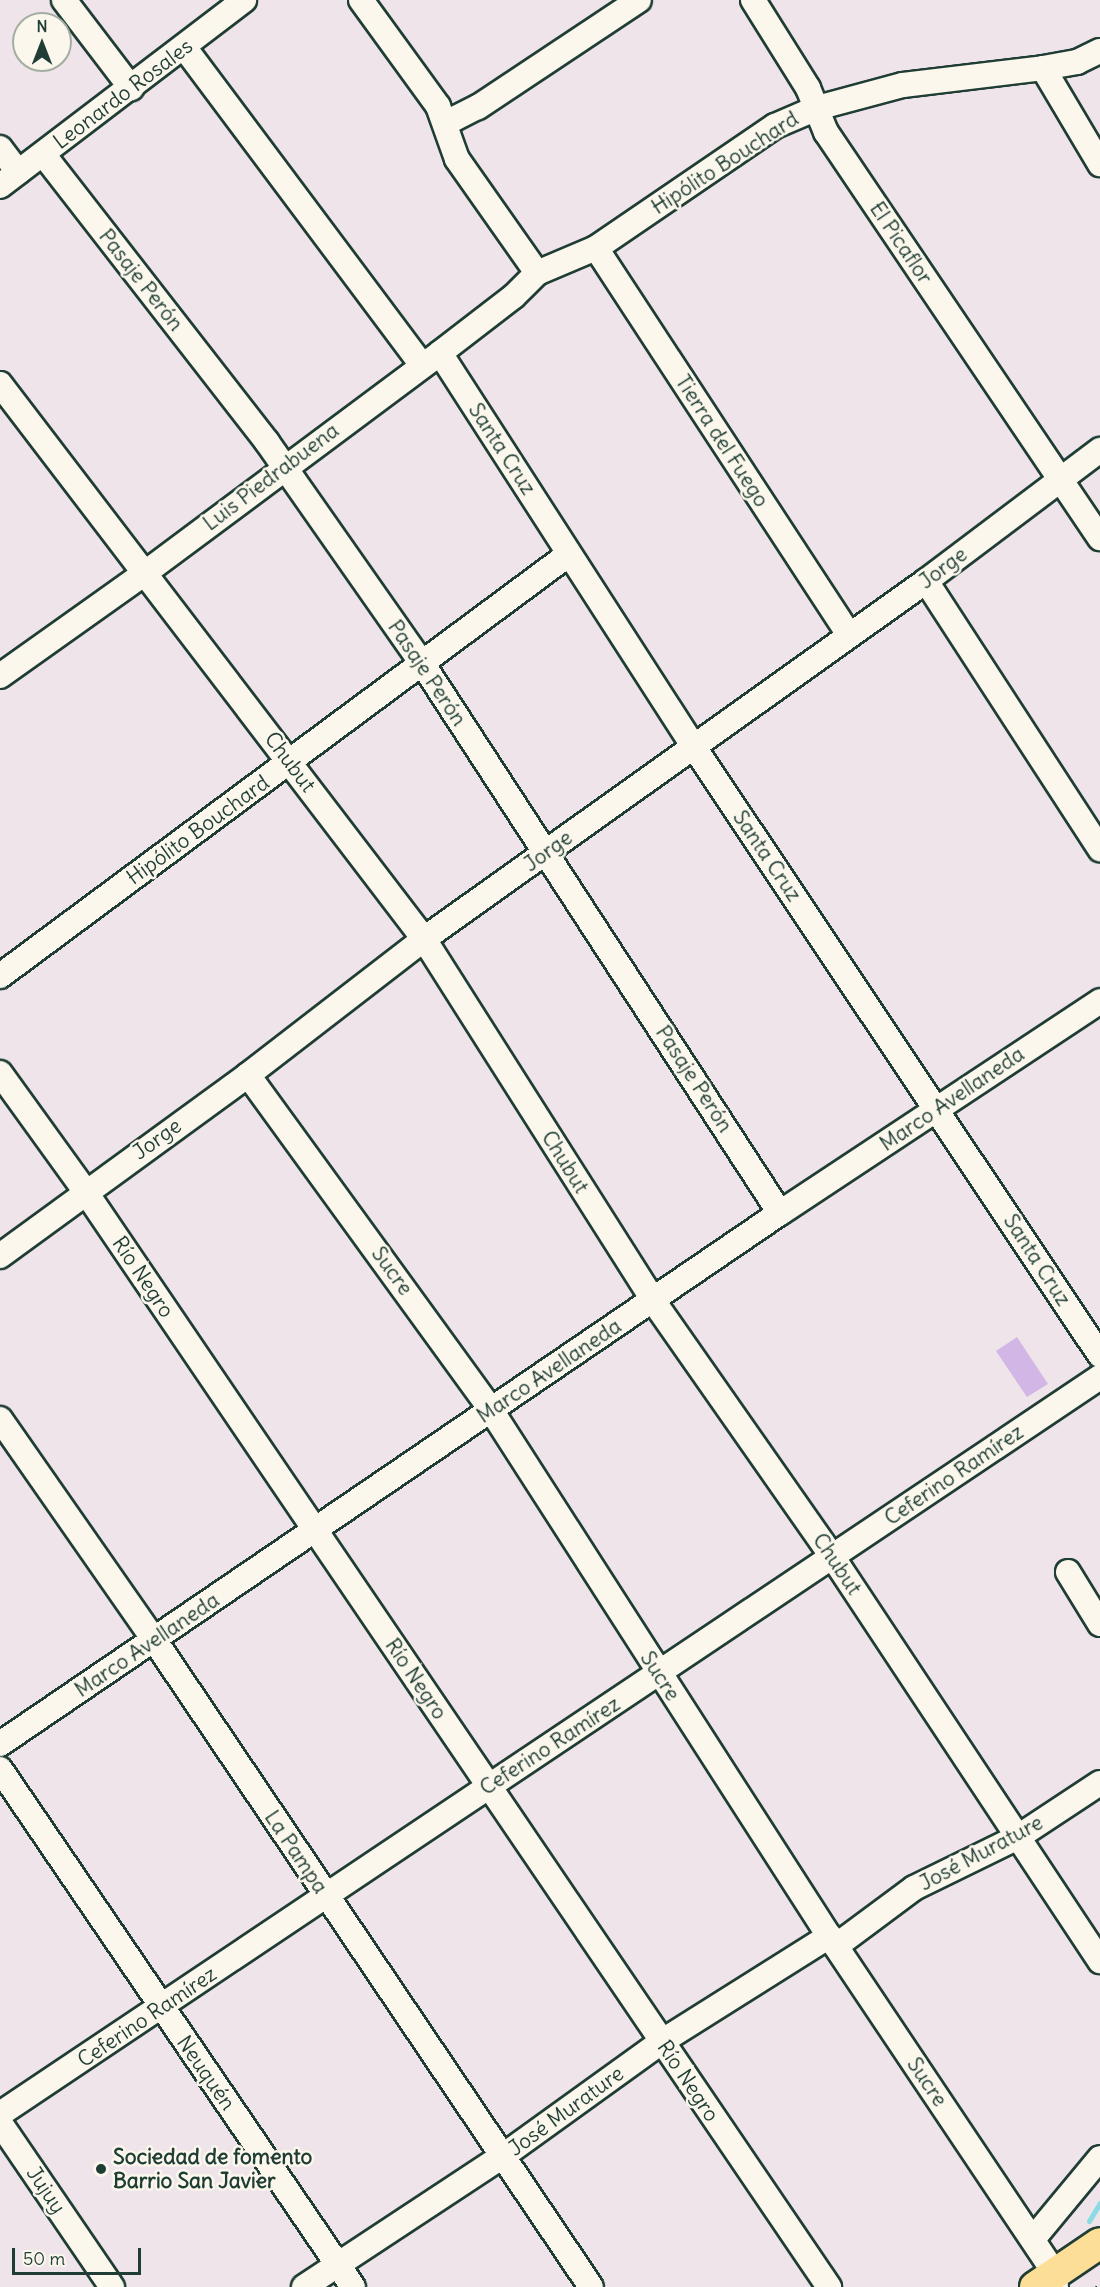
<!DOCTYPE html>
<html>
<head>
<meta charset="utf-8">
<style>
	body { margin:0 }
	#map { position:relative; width:1100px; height:2287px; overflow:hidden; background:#efe4ea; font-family:Delius,sans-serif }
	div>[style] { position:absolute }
	.stream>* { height:5px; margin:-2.5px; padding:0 2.5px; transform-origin:2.5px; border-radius:2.5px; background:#8adbe3 }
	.building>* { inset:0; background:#d2b7e6 }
	.path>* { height:3px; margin-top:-1.5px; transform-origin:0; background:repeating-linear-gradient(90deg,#1f3d34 0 1.5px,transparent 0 6px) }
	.roads { filter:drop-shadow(2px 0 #1f3d34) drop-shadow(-2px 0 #1f3d34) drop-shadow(0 2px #1f3d34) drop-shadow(0 -2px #1f3d34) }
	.minor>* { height:24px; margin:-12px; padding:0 12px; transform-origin:12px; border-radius:12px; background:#fbf7ec }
	.major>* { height:30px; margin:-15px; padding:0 15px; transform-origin:15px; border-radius:15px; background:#fcde96 }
	.dots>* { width:16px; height:16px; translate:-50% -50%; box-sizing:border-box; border:3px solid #fbf7ec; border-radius:50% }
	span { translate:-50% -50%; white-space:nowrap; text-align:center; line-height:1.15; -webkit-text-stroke:5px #fbf7ec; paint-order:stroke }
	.street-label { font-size:21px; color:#1f3d34 }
	.poi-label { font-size:21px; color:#1f3d34; font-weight:700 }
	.left { translate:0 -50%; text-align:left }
	.north { position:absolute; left:12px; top:12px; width:60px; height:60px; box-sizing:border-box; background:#fbf7ec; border:2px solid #a3ada2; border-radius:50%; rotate:0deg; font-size:16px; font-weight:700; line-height:24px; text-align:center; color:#1f3d34 }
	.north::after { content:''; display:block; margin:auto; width:21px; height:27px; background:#1f3d34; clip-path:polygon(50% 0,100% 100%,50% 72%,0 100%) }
	.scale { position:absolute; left:12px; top:2248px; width:129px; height:27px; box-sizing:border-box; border:3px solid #1f3d34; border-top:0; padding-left:8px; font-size:18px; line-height:21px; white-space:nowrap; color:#1f3d34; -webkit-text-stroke:4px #fbf7ec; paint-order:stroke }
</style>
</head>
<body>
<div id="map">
	<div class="stream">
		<i style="left:1089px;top:2221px;width:21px;rotate:-59deg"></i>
	</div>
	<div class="building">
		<i style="clip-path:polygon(1017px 1337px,1048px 1384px,1027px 1397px,996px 1351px)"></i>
	</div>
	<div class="path">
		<i style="left:1096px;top:2287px;width:5px;rotate:-37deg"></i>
	</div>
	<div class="roads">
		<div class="minor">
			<i style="left:64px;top:0;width:111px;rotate:52.7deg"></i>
			<i style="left:361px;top:0;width:131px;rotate:54deg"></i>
			<i style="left:438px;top:106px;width:56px;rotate:70.3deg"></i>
			<i style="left:457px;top:159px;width:139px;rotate:54.9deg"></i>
			<i style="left:753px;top:0;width:104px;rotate:58deg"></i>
			<i style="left:808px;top:88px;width:48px;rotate:67.8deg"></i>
			<i style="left:826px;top:132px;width:490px;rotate:56deg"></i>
			<i style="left:184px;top:47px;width:397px;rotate:53.2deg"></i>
			<i style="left:1043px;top:68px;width:112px;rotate:59.3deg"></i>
			<i style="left:446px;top:123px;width:36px;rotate:-27deg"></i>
			<i style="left:478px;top:107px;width:193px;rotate:-33.6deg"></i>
			<i style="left:0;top:148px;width:30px;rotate:53deg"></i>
			<i style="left:43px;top:154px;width:365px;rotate:52.1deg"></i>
			<i style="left:267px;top:442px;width:270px;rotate:55deg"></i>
			<i style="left:422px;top:663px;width:656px;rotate:56.94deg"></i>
			<i style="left:0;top:186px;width:307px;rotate:-37.3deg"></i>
			<i style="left:596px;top:248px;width:462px;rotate:56.8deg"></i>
			<i style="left:440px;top:353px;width:469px;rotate:57.2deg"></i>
			<i style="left:694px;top:747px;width:731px;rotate:56.27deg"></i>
			<i style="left:0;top:384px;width:698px;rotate:52.62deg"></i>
			<i style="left:424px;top:939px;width:430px;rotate:57.6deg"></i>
			<i style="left:654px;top:1302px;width:310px;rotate:55deg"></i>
			<i style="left:832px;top:1556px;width:486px;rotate:56.5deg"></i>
			<i style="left:926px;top:581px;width:320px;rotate:57deg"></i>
			<i style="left:0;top:676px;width:178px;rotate:-35.4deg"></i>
			<i style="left:145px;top:573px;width:368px;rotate:-36.7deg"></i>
			<i style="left:440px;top:353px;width:93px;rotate:-37.6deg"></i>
			<i style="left:514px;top:296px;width:33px;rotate:-45deg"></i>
			<i style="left:537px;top:273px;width:64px;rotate:-23deg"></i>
			<i style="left:596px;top:248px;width:217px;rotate:-34.3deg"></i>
			<i style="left:775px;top:126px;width:46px;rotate:-23.2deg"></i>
			<i style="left:817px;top:108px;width:89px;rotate:-15deg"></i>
			<i style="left:903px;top:85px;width:141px;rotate:-6.9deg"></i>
			<i style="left:1043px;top:68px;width:35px;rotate:-10deg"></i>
			<i style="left:1077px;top:62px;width:25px;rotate:-26deg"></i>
			<i style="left:0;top:976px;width:708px;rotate:-36.56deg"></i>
			<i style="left:0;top:1073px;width:145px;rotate:54.2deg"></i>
			<i style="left:85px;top:1191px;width:1325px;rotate:55.83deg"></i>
			<i style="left:248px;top:1075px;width:414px;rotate:54deg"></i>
			<i style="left:491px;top:1410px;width:625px;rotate:57.28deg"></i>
			<i style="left:829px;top:1936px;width:406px;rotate:56.2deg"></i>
			<i style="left:1055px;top:2273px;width:14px;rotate:86deg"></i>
			<i style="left:0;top:1256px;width:307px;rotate:-36.1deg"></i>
			<i style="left:248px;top:1075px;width:222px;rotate:-37.7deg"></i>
			<i style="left:424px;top:939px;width:617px;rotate:-35.49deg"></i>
			<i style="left:926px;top:581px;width:218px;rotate:-37deg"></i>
			<i style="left:0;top:1419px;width:271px;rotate:55.1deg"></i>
			<i style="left:155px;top:1641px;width:779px;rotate:55.98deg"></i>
			<i style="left:1068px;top:1572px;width:61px;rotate:58.4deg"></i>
			<i style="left:0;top:1744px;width:944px;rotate:-34.25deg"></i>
			<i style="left:780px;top:1213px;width:384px;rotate:-33.5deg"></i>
			<i style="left:0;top:1769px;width:627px;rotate:55.73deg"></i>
			<i style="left:836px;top:1946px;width:97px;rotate:-36.6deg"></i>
			<i style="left:914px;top:1888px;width:116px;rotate:-26.1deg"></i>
			<i style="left:1018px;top:1837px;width:98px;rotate:-33.4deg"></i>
			<i style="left:0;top:2114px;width:1324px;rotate:-33.82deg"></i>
			<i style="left:0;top:2123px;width:199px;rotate:55.7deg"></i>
			<i style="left:1033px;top:2239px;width:105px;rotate:-50.4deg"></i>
			<i style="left:304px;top:2287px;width:238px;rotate:-33.4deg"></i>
			<i style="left:503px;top:2156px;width:195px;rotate:-35.8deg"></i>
			<i style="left:661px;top:2042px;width:199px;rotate:-32.2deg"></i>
		</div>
		<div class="major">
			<i style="left:1035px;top:2287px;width:78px;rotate:-34.1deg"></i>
		</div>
	</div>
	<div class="dots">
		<i style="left:101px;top:2169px;background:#1f3d34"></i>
	</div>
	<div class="street-label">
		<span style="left:123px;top:94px;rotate:-37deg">Leonardo Rosales</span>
		<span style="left:725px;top:163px;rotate:-33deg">Hipólito Bouchard</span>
		<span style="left:901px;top:243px;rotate:56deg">El Picaflor</span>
		<span style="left:141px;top:280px;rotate:52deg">Pasaje Perón</span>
		<span style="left:722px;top:441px;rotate:57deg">Tierra del Fuego</span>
		<span style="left:502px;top:449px;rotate:57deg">Santa Cruz</span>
		<span style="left:271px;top:477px;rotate:-37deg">Luis Piedrabuena</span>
		<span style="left:943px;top:568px;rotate:-37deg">Jorge</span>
		<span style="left:427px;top:673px;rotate:56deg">Pasaje Perón</span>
		<span style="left:290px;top:762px;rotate:53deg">Chubut</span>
		<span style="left:198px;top:830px;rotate:-36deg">Hipólito Bouchard</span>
		<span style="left:548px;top:851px;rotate:-36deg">Jorge</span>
		<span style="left:767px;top:856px;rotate:56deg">Santa Cruz</span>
		<span style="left:694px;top:1079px;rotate:57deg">Pasaje Perón</span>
		<span style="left:952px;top:1099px;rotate:-34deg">Marco Avellaneda</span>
		<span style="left:157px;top:1139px;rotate:-36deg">Jorge</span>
		<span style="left:565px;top:1162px;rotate:58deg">Chubut</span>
		<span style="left:1037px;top:1260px;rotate:57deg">Santa Cruz</span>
		<span style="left:392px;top:1271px;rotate:54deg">Sucre</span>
		<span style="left:143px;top:1277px;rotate:56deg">Río Negro</span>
		<span style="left:549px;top:1371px;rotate:-34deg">Marco Avellaneda</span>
		<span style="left:954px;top:1475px;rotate:-34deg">Ceferino Ramírez</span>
		<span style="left:837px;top:1564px;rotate:56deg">Chubut</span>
		<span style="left:147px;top:1645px;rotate:-34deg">Marco Avellaneda</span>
		<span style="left:660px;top:1676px;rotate:57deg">Sucre</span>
		<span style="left:416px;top:1679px;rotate:56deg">Río Negro</span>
		<span style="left:550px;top:1746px;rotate:-33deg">Ceferino Ramírez</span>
		<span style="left:296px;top:1852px;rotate:56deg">La Pampa</span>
		<span style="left:981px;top:1853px;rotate:-28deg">José Murature</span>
		<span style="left:147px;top:2017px;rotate:-34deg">Ceferino Ramírez</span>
		<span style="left:206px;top:2073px;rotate:55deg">Neuquén</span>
		<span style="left:688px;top:2081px;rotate:56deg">Río Negro</span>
		<span style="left:927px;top:2082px;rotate:56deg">Sucre</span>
		<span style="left:566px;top:2111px;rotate:-36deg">José Murature</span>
		<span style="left:46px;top:2190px;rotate:56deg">Jujuy</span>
	</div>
	<div class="poi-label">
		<span class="left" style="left:113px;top:2169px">Sociedad de fomento<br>Barrio San Javier</span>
	</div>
	<div class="north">N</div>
	<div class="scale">50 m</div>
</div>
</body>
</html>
